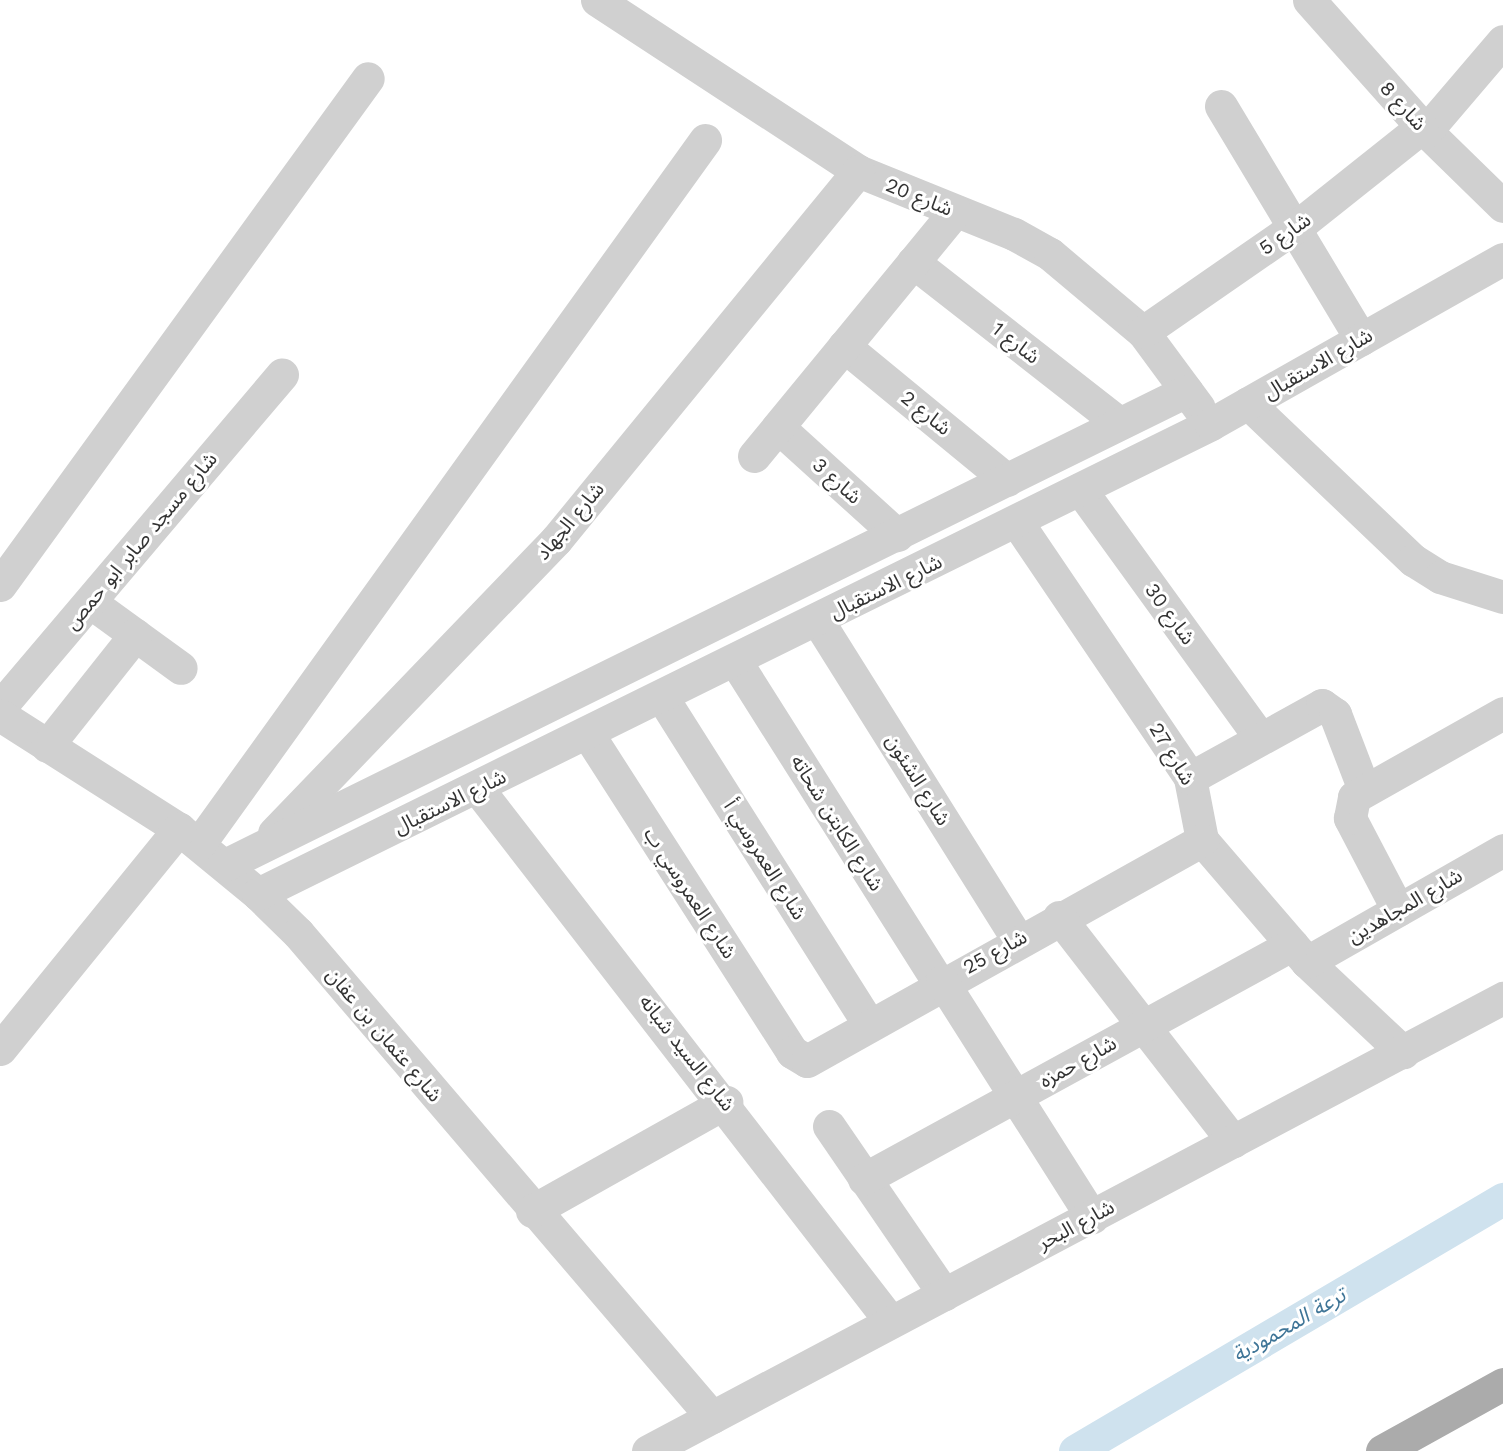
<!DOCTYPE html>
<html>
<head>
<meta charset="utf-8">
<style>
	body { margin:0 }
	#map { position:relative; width:1503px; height:1451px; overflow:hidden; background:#fff; font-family:"Work Sans","Noto Sans Arabic",sans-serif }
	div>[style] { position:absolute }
	.canal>* { height:33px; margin:-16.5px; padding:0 16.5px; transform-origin:16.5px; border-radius:16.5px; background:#cfe2ee }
	.minor>* { height:33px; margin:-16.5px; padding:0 16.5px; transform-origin:16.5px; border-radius:16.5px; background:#d0d0d0 }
	.major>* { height:33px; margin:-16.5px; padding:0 16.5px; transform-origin:16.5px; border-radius:16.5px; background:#ababab }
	span { translate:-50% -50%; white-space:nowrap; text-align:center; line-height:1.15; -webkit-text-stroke:6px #fff; paint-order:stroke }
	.street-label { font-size:20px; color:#333 }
	.water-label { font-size:21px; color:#3f7597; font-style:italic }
</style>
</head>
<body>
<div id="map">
	<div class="canal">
		<i style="left:1075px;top:1451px;width:497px;rotate:-30.5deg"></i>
	</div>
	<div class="minor">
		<i style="left:597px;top:0;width:312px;rotate:33.2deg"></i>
		<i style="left:858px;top:171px;width:168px;rotate:22deg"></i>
		<i style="left:1014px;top:234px;width:41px;rotate:29.1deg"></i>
		<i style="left:1050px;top:254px;width:121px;rotate:40deg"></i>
		<i style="left:1143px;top:332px;width:94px;rotate:53.6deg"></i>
		<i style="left:1309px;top:0;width:170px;rotate:48.3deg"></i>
		<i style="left:1422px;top:127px;width:113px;rotate:44.3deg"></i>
		<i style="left:1221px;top:106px;width:272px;rotate:59deg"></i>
		<i style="left:1426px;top:131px;width:118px;rotate:-49.5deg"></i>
		<i style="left:913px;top:262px;width:261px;rotate:38deg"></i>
		<i style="left:1143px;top:332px;width:197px;rotate:-34.7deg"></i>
		<i style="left:1305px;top:220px;width:149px;rotate:-38.5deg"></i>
		<i style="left:844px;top:346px;width:211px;rotate:39.4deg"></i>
		<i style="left:1248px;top:403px;width:228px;rotate:43.6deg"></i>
		<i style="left:1413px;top:560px;width:32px;rotate:32deg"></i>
		<i style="left:1440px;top:577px;width:66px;rotate:17.6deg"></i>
		<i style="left:778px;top:427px;width:161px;rotate:42.2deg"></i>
		<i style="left:754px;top:456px;width:317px;rotate:-50.6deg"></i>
		<i style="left:1080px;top:489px;width:307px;rotate:54.1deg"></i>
		<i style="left:1017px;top:522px;width:309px;rotate:55.9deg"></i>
		<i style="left:1190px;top:778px;width:63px;rotate:79deg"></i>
		<i style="left:1202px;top:840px;width:161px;rotate:49.3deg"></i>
		<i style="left:1307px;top:962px;width:132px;rotate:43.2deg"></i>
		<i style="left:0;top:585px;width:626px;rotate:-54.03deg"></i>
		<i style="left:90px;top:602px;width:112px;rotate:36deg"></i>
		<i style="left:818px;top:621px;width:377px;rotate:57.9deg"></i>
		<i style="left:736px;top:662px;width:380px;rotate:57.7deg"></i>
		<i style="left:662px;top:697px;width:386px;rotate:57.7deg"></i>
		<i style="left:0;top:707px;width:436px;rotate:-49.7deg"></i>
		<i style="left:0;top:715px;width:212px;rotate:32.5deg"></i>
		<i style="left:179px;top:829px;width:102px;rotate:39.4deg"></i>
		<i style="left:258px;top:894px;width:56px;rotate:44.3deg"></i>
		<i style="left:298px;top:933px;width:637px;rotate:49.46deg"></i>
		<i style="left:588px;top:734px;width:378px;rotate:57.3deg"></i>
		<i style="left:792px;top:1052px;width:17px;rotate:31deg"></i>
		<i style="left:807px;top:1061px;width:453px;rotate:-29.2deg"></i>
		<i style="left:47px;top:746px;width:142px;rotate:-51.6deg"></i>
		<i style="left:1190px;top:778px;width:151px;rotate:-28.9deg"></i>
		<i style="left:1322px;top:705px;width:16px;rotate:35deg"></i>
		<i style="left:1335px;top:714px;width:78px;rotate:69deg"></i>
		<i style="left:478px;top:789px;width:674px;rotate:52.23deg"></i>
		<i style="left:274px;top:833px;width:407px;rotate:-46.1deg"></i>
		<i style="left:556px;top:540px;width:477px;rotate:-50.7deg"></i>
		<i style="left:199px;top:844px;width:867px;rotate:-54.29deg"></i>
		<i style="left:225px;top:865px;width:1072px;rotate:-26.25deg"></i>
		<i style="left:258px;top:894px;width:1063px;rotate:-26.25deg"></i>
		<i style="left:1211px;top:424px;width:335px;rotate:-29.5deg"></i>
		<i style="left:1398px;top:910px;width:104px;rotate:-117.6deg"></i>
		<i style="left:1350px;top:818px;width:21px;rotate:-79deg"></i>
		<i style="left:1354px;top:797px;width:171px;rotate:-29.4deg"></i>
		<i style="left:1059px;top:917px;width:284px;rotate:52.2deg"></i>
		<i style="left:1307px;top:962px;width:226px;rotate:-29.7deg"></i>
		<i style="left:942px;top:981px;width:280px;rotate:57.6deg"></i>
		<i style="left:0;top:1049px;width:284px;rotate:-50.9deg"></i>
		<i style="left:829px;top:1126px;width:204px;rotate:55.6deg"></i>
		<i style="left:864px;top:1179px;width:488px;rotate:-28.7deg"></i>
		<i style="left:532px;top:1211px;width:223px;rotate:-29.3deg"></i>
		<i style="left:648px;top:1451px;width:968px;rotate:-27.92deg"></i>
	</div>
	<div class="major">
		<i style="left:1382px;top:1451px;width:138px;rotate:-29deg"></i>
	</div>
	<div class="street-label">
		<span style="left:1403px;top:106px;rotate:48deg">شارع 8</span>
		<span style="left:919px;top:197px;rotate:22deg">شارع 20</span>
		<span style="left:1285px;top:234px;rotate:-35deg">شارع 5</span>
		<span style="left:1016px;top:343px;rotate:38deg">شارع 1</span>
		<span style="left:1318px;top:364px;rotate:-30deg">شارع الاستقبال</span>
		<span style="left:926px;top:413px;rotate:39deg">شارع 2</span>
		<span style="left:837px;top:481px;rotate:42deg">شارع 3</span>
		<span style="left:570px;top:521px;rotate:-50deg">شارع الجهاد</span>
		<span style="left:141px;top:541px;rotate:-50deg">شارع مسجد صابر ابو حمص</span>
		<span style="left:886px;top:587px;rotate:-26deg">شارع الاستقبال</span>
		<span style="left:1170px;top:614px;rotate:54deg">شارع 30</span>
		<span style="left:1172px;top:754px;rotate:59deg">شارع 27</span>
		<span style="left:918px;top:780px;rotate:58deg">شارع الشئون</span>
		<span style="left:450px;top:802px;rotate:-26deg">شارع الاستقبال</span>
		<span style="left:837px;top:823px;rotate:58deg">شارع الكابتن شحاته</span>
		<span style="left:765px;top:860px;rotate:58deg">شارع العمروسي أ</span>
		<span style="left:690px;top:893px;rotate:57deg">شارع العمروسي ب</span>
		<span style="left:1405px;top:906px;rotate:-30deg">شارع المجاهدين</span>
		<span style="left:995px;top:952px;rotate:-29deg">شارع 25</span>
		<span style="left:384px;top:1035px;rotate:50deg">شارع عثمان بن عفان</span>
		<span style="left:687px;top:1053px;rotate:52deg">شارع السيد شبانه</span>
		<span style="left:1078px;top:1062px;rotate:-29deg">شارع حمزه</span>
		<span style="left:1076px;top:1225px;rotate:-28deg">شارع البحر</span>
	</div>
	<div class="water-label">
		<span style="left:1289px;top:1325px;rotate:-30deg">ترعة المحمودية</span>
	</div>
</div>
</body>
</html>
